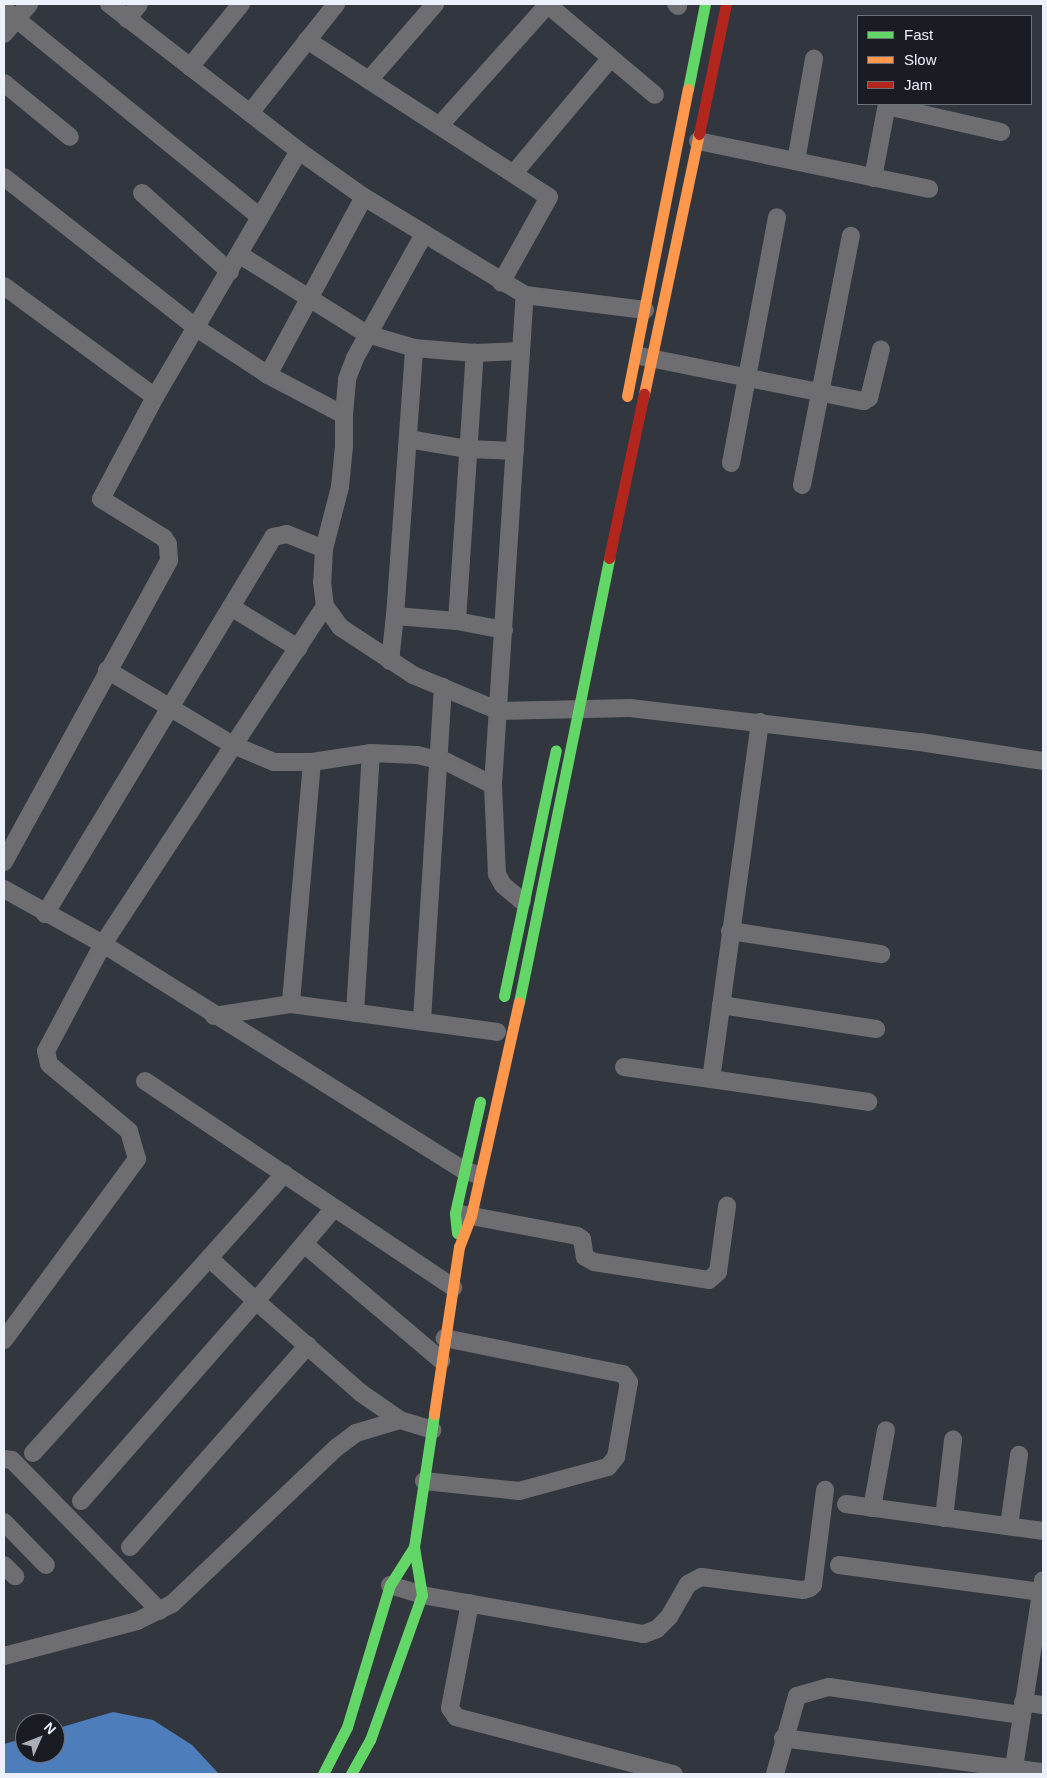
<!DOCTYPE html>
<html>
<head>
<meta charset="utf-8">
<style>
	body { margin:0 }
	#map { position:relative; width:1047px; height:1778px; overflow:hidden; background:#32363e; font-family:Arial,sans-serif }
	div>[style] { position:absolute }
	.water>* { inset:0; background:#4d7dbb }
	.street>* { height:18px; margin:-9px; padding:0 9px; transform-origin:9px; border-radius:9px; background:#6e6e72 }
	.fast>* { height:11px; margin:-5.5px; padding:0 5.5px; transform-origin:5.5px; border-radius:5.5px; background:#63d668 }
	.slow>* { height:11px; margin:-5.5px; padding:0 5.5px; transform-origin:5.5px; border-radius:5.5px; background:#ff974d }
	.jam>* { height:11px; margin:-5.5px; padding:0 5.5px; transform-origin:5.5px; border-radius:5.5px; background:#b3261e }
	span { translate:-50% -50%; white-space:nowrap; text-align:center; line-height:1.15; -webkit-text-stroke:5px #191c23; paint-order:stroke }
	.frame { position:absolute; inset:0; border:5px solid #ecf0fa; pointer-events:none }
	.legend { position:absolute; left:857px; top:15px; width:175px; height:90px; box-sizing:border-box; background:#191c23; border:1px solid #6d7179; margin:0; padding:6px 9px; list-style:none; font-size:15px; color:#ecf0fa }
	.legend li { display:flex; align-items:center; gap:10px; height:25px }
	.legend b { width:25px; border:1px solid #6d7179 }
	.north { position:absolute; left:15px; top:1713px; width:50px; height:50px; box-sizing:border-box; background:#191c23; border:1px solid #6d7179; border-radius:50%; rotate:46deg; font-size:14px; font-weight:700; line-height:20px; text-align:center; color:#ecf0fa }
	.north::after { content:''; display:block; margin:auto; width:18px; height:22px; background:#abafb8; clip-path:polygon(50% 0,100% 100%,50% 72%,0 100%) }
</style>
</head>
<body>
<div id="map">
	<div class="water">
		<i style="clip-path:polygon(113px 1712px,153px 1720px,192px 1745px,219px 1774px,4px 1774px,4px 1744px,25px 1738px,25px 1753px,55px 1753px,55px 1729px)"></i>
	</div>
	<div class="street">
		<i style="left:109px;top:4px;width:240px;rotate:37.7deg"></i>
		<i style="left:547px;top:4px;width:141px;rotate:40.1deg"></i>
		<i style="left:676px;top:4px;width:3px;rotate:45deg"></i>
		<i style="left:4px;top:9px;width:330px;rotate:39.1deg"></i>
		<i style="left:127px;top:19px;width:19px;rotate:-51deg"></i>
		<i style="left:4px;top:34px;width:39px;rotate:-50deg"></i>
		<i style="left:307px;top:40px;width:288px;rotate:33deg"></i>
		<i style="left:549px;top:197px;width:98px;rotate:119.2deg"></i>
		<i style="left:190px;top:67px;width:81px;rotate:-51deg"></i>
		<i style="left:369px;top:80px;width:101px;rotate:-49deg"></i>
		<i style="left:4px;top:83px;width:85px;rotate:39.3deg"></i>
		<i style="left:887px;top:106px;width:117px;rotate:12.8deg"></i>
		<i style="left:250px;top:113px;width:139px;rotate:-51.7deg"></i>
		<i style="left:440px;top:125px;width:162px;rotate:-48.2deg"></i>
		<i style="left:698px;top:141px;width:236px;rotate:11.7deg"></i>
		<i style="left:796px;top:161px;width:104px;rotate:-80deg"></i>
		<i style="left:514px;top:173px;width:150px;rotate:-49.9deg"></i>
		<i style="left:4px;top:177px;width:246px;rotate:38.1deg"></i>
		<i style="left:198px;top:329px;width:84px;rotate:33.3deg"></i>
		<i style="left:268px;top:375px;width:86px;rotate:27.8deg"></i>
		<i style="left:344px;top:415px;width:36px;rotate:-85deg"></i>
		<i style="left:347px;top:379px;width:22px;rotate:-69deg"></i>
		<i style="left:355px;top:358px;width:142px;rotate:-60.9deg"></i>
		<i style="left:873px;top:178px;width:75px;rotate:-79.3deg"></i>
		<i style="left:142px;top:193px;width:118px;rotate:41.9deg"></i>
		<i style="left:240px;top:255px;width:150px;rotate:31.9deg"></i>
		<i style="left:367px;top:334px;width:49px;rotate:16.6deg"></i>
		<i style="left:4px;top:286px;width:187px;rotate:36.3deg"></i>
		<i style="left:155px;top:397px;width:285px;rotate:-59.7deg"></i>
		<i style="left:299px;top:151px;width:80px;rotate:35.3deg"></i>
		<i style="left:364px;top:197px;width:188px;rotate:31.3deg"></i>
		<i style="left:525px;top:295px;width:121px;rotate:7.1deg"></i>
		<i style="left:640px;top:356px;width:228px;rotate:11.4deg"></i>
		<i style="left:864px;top:401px;width:6px;rotate:-31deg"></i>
		<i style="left:869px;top:398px;width:50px;rotate:-76.2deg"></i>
		<i style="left:268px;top:375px;width:202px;rotate:-61.7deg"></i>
		<i style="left:344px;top:415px;width:31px;rotate:90deg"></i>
		<i style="left:344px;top:446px;width:41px;rotate:95.6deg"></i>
		<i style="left:340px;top:487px;width:64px;rotate:104.5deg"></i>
		<i style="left:324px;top:549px;width:33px;rotate:93deg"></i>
		<i style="left:322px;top:582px;width:24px;rotate:83deg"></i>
		<i style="left:325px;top:606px;width:26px;rotate:54deg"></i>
		<i style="left:340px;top:627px;width:87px;rotate:33.3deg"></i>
		<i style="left:413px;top:675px;width:93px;rotate:22.7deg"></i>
		<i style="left:499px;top:711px;width:131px;rotate:-1.3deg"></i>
		<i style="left:630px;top:708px;width:292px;rotate:6.7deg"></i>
		<i style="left:920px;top:742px;width:124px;rotate:8.8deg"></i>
		<i style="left:408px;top:439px;width:61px;rotate:9.5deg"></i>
		<i style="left:468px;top:449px;width:47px;rotate:2.4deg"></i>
		<i style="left:731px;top:463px;width:250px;rotate:-79.4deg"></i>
		<i style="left:802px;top:485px;width:254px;rotate:-78.9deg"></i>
		<i style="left:231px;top:607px;width:79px;rotate:31.5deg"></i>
		<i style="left:457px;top:621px;width:269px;rotate:-86.2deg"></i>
		<i style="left:504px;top:630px;width:48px;rotate:-169.2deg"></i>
		<i style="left:457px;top:621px;width:62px;rotate:-175.4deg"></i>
		<i style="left:395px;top:616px;width:269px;rotate:-85.9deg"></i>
		<i style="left:414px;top:348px;width:61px;rotate:4.7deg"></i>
		<i style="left:475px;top:353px;width:46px;rotate:-2.5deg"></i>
		<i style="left:390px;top:661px;width:45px;rotate:-83.7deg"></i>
		<i style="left:107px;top:670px;width:147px;rotate:30.8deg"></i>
		<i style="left:233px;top:745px;width:44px;rotate:22.5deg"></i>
		<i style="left:274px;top:762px;width:38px"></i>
		<i style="left:312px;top:762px;width:60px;rotate:-8.7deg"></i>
		<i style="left:371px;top:753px;width:46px;rotate:2.5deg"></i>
		<i style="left:417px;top:755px;width:31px;rotate:13deg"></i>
		<i style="left:447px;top:762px;width:51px;rotate:26.6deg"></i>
		<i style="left:760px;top:722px;width:360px;rotate:97.8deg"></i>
		<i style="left:711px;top:1079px;width:159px;rotate:8.3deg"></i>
		<i style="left:312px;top:762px;width:243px;rotate:95deg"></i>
		<i style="left:291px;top:1004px;width:208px;rotate:7.7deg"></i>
		<i style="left:4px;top:862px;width:344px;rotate:-61.3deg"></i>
		<i style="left:169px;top:560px;width:16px;rotate:-94deg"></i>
		<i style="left:168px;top:544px;width:7px;rotate:-124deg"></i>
		<i style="left:164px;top:538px;width:74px;rotate:-148.2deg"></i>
		<i style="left:101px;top:499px;width:115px;rotate:-62.1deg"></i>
		<i style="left:4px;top:889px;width:113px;rotate:29.1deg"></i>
		<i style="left:103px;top:944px;width:425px;rotate:32.1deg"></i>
		<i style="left:463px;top:1170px;width:13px;rotate:18deg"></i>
		<i style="left:522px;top:901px;width:25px;rotate:-140deg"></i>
		<i style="left:503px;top:885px;width:13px;rotate:-119deg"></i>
		<i style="left:497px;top:874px;width:89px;rotate:-92.6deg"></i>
		<i style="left:493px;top:785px;width:491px;rotate:-86.3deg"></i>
		<i style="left:45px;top:914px;width:441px;rotate:-58.8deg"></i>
		<i style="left:273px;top:537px;width:14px;rotate:-12deg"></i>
		<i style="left:287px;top:534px;width:40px;rotate:22deg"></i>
		<i style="left:730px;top:931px;width:153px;rotate:8.7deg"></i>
		<i style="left:721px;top:1005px;width:157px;rotate:8.8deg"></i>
		<i style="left:355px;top:1013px;width:260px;rotate:-86.5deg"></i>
		<i style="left:214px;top:1016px;width:78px;rotate:-8.9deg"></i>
		<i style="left:422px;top:1020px;width:334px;rotate:-86.4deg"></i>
		<i style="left:624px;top:1067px;width:88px;rotate:7.9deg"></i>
		<i style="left:145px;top:1081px;width:371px;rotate:33.8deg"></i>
		<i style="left:461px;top:1214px;width:118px;rotate:10.7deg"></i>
		<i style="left:577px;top:1236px;width:6px;rotate:31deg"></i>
		<i style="left:582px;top:1239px;width:18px;rotate:81deg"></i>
		<i style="left:585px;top:1257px;width:10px;rotate:29deg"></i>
		<i style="left:594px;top:1262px;width:116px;rotate:8.9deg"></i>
		<i style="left:709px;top:1280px;width:12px;rotate:-42deg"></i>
		<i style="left:718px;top:1272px;width:67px;rotate:-82.2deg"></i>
		<i style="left:304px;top:1244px;width:180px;rotate:40.3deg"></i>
		<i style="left:209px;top:1258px;width:113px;rotate:-48.2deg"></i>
		<i style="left:4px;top:1340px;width:225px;rotate:-53.7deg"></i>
		<i style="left:137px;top:1159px;width:29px;rotate:-106deg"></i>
		<i style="left:129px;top:1131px;width:104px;rotate:-140.1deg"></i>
		<i style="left:49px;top:1064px;width:13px;rotate:-103deg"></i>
		<i style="left:46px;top:1051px;width:121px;rotate:-62deg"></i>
		<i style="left:103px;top:944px;width:404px;rotate:-56.7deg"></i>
		<i style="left:33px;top:1453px;width:263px;rotate:-47.9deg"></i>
		<i style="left:209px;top:1258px;width:64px;rotate:42.5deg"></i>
		<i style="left:256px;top:1301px;width:121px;rotate:-50deg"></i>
		<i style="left:4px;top:1459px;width:8px;rotate:7deg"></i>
		<i style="left:12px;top:1460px;width:211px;rotate:45.6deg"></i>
		<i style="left:424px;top:1481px;width:96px;rotate:6deg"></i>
		<i style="left:519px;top:1491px;width:92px;rotate:-15.1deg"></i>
		<i style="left:608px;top:1467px;width:13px;rotate:-51deg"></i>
		<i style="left:616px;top:1457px;width:76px;rotate:-80.2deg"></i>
		<i style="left:629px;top:1382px;width:10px;rotate:-127deg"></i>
		<i style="left:623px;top:1374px;width:182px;rotate:-168.6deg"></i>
		<i style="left:81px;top:1501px;width:266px;rotate:-48.8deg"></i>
		<i style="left:256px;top:1301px;width:140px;rotate:41.2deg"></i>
		<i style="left:361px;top:1393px;width:47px;rotate:34.7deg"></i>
		<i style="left:846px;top:1504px;width:199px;rotate:7.8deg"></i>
		<i style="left:872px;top:1508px;width:79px;rotate:-79.8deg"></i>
		<i style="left:944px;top:1518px;width:79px;rotate:-83.4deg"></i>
		<i style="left:4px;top:1522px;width:60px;rotate:45.7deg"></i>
		<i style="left:1009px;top:1526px;width:72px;rotate:-82deg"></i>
		<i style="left:130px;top:1547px;width:269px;rotate:-48.6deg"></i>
		<i style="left:4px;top:1565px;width:16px;rotate:45deg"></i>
		<i style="left:839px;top:1565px;width:204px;rotate:7.6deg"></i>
		<i style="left:390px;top:1585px;width:34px;rotate:17deg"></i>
		<i style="left:422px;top:1595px;width:225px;rotate:10deg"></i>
		<i style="left:644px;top:1634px;width:14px;rotate:-21deg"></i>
		<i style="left:657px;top:1629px;width:17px;rotate:-45deg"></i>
		<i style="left:669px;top:1617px;width:38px;rotate:-60deg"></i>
		<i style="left:688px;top:1584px;width:15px;rotate:-28deg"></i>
		<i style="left:701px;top:1577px;width:103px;rotate:7.3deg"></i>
		<i style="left:803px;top:1590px;width:7px;rotate:-16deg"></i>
		<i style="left:810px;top:1588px;width:4px;rotate:-45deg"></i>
		<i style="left:813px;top:1585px;width:96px;rotate:-82.8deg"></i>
		<i style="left:470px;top:1603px;width:107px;rotate:100.8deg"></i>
		<i style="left:450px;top:1708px;width:11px;rotate:56deg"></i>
		<i style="left:456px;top:1717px;width:225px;rotate:14.7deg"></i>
		<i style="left:4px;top:1656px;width:138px;rotate:-14.7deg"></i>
		<i style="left:137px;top:1621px;width:39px;rotate:-26deg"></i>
		<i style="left:172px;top:1604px;width:226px;rotate:-43.6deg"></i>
		<i style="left:336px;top:1448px;width:25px;rotate:-37deg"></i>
		<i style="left:356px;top:1433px;width:46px;rotate:-16.5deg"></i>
		<i style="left:400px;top:1420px;width:34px;rotate:17deg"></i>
		<i style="left:1023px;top:1702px;width:20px;rotate:9deg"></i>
		<i style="left:783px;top:1738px;width:262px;rotate:7.5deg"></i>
		<i style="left:775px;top:1774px;width:81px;rotate:-74.2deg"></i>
		<i style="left:797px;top:1696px;width:33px;rotate:-16deg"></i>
		<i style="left:829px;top:1687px;width:194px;rotate:8.3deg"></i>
		<i style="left:1013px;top:1774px;width:196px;rotate:-81.2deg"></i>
	</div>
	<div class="fast">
		<i style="left:688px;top:89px;width:87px;rotate:-78.7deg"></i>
		<i style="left:504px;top:996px;width:251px;rotate:-78.1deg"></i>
		<i style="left:519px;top:1002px;width:453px;rotate:-78.5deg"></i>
		<i style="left:457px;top:1233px;width:20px;rotate:-96deg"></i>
		<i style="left:455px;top:1213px;width:114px;rotate:-77.3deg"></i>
		<i style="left:323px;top:1774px;width:53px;rotate:-62.9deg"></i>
		<i style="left:347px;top:1727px;width:148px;rotate:-73.2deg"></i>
		<i style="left:390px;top:1585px;width:45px;rotate:-57.7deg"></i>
		<i style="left:351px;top:1774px;width:39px;rotate:-61deg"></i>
		<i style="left:370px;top:1740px;width:154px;rotate:-70.3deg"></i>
		<i style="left:422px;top:1595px;width:49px;rotate:-99.5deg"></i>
		<i style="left:414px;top:1547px;width:134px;rotate:-81.4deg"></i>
	</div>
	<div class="slow">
		<i style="left:644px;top:394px;width:266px;rotate:-78.1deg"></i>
		<i style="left:627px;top:396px;width:313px;rotate:-78.8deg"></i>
		<i style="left:434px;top:1414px;width:169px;rotate:-81.5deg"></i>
		<i style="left:459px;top:1247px;width:33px;rotate:-69deg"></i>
		<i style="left:471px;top:1216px;width:219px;rotate:-77.4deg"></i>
	</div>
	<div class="jam">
		<i style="left:699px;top:134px;width:133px;rotate:-78.3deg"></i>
		<i style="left:609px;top:558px;width:168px;rotate:-78deg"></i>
	</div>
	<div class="frame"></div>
	<ul class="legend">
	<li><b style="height:6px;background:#63d668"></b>Fast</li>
	<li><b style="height:6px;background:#ff974d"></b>Slow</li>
	<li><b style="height:6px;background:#b3261e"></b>Jam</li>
	</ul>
	<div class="north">N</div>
</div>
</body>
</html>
